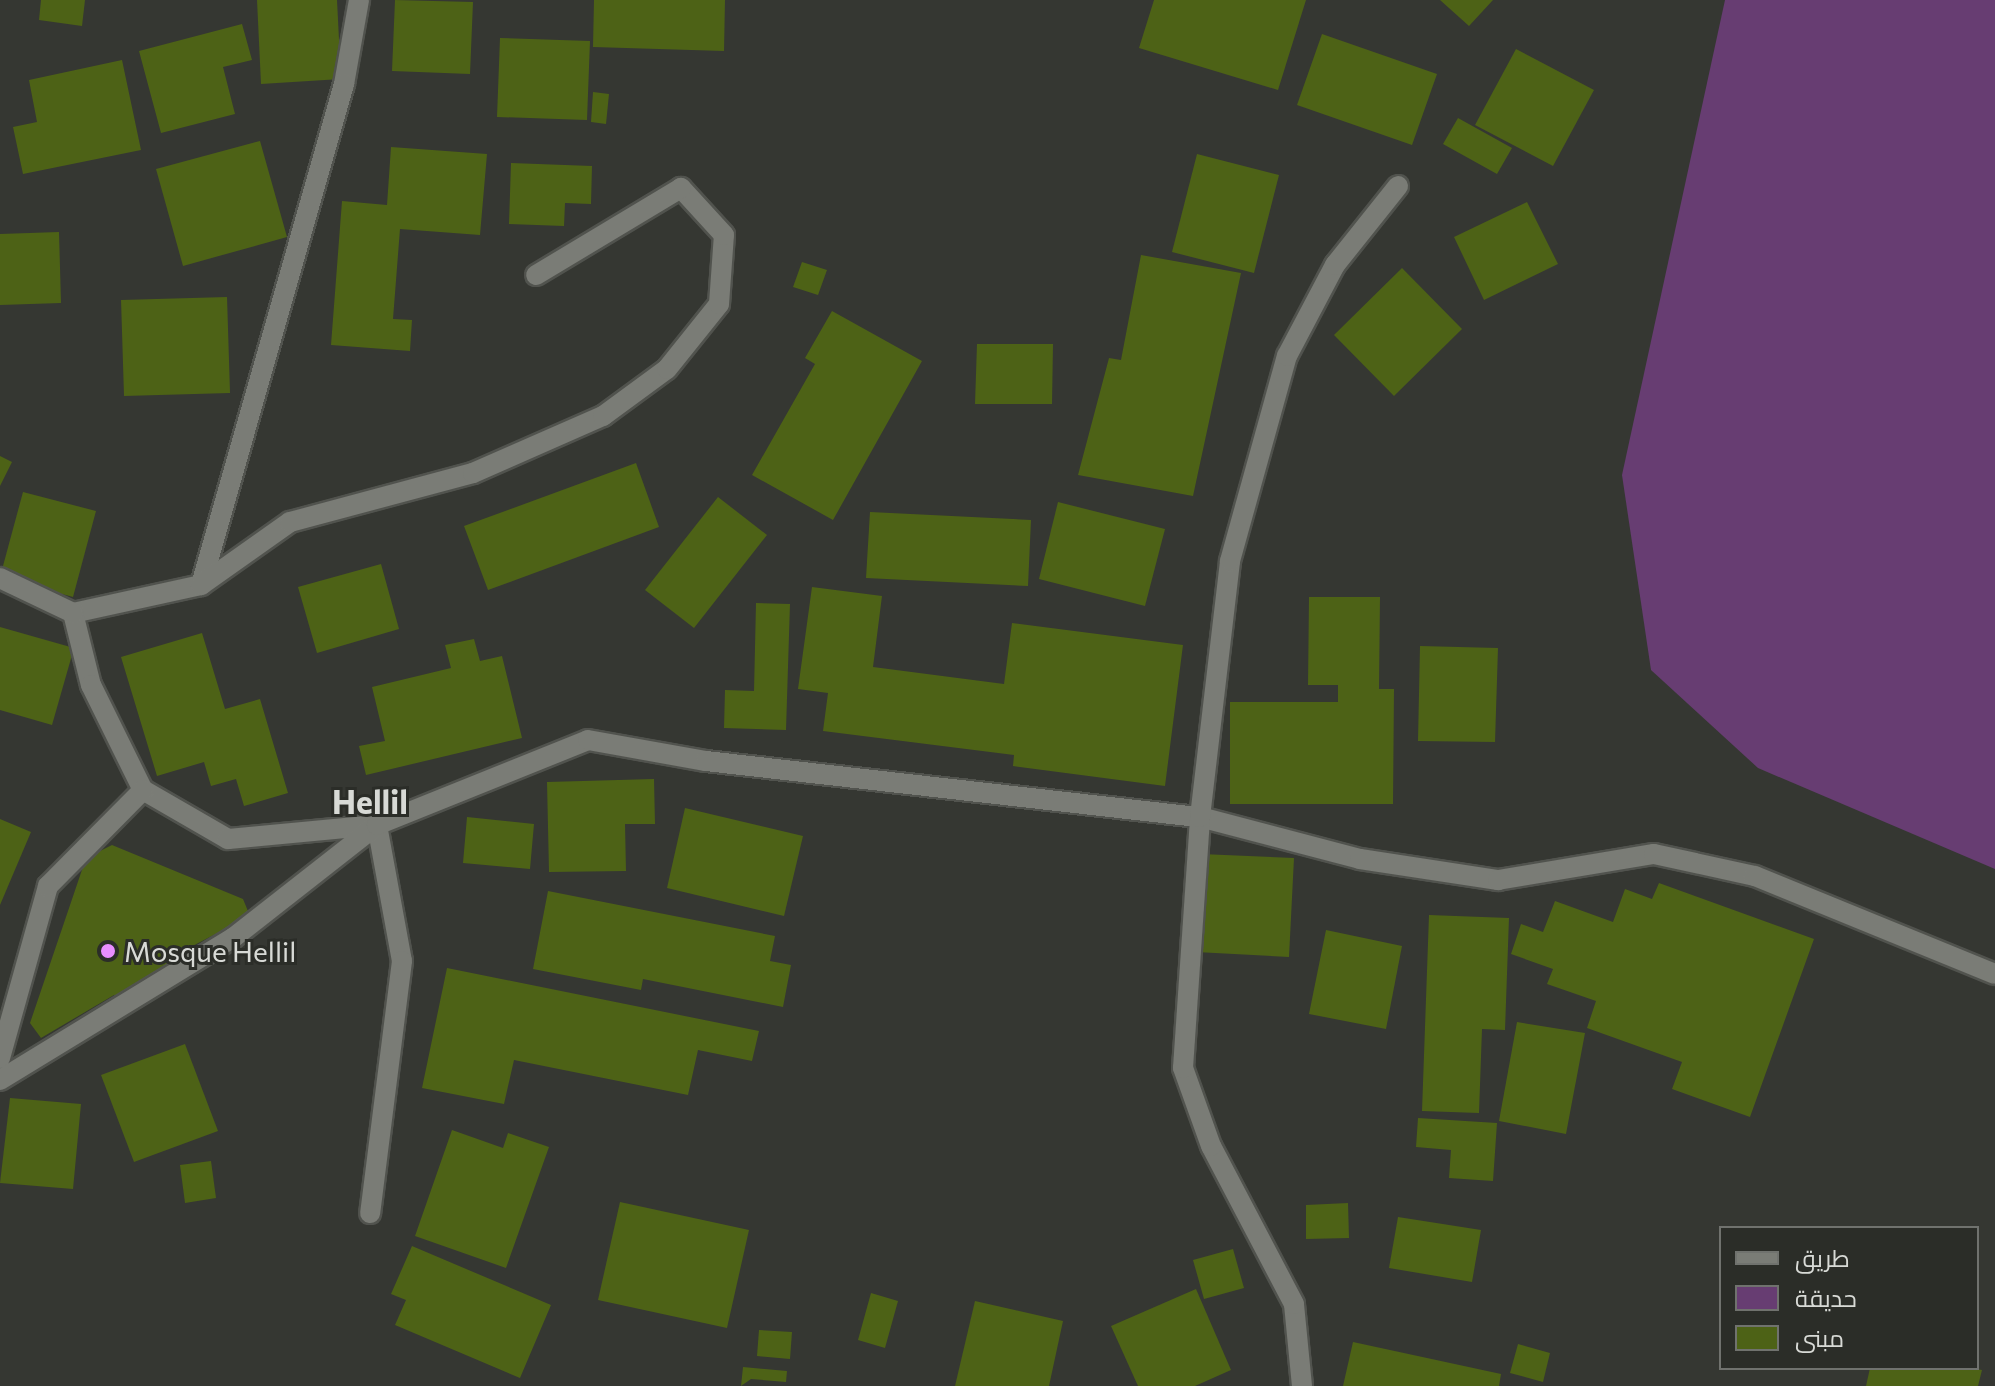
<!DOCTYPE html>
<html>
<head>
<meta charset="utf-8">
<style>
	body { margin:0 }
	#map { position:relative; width:1995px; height:1386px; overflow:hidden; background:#353732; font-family:Commissioner,Cairo,sans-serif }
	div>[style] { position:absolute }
	.green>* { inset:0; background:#673d72 }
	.building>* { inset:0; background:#4d6216 }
	.roads { filter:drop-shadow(2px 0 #51534e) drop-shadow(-2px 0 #51534e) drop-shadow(0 2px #51534e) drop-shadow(0 -2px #51534e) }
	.minor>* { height:20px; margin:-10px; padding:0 10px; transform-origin:10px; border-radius:10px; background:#7a7c76 }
	.dots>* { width:22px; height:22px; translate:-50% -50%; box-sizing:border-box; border:4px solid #2b2d28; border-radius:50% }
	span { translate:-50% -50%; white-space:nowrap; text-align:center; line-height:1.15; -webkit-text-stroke:6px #2b2d28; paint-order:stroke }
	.poi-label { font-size:28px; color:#d8dad6 }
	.left { translate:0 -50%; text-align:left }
	.quarter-label { font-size:32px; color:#d8dad6; font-weight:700 }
	.legend { position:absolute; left:1719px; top:1226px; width:260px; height:144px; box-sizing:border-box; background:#2b2d28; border:2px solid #70726e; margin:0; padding:10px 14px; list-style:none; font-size:24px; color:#d8dad6 }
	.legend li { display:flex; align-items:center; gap:16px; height:40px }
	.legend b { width:40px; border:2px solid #70726e }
</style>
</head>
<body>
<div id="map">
	<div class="green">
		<i style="clip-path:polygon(1725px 0,1995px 0,1995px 869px,1758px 768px,1651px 670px,1622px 475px)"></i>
	</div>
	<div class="building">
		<i style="clip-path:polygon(41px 0,85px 0,82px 26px,39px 20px)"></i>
		<i style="clip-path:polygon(257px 0,337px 0,341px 79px,261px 84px)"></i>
		<i style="clip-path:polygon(395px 0,473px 2px,470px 74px,392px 71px)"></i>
		<i style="clip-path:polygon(594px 0,725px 0,724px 51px,593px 47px)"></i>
		<i style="clip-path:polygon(1154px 0,1306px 0,1278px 90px,1139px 48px)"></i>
		<i style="clip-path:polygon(1440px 0,1493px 0,1469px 26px)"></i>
		<i style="clip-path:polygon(242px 24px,252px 60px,223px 67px,235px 114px,161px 133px,139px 51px)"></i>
		<i style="clip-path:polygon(1322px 34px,1437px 74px,1412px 145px,1297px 105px)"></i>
		<i style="clip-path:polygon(500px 38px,590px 41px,587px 120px,497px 117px)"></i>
		<i style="clip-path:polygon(1516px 49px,1594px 90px,1553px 166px,1475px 125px)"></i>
		<i style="clip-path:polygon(122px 60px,141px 150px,23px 174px,13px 127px,37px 122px,29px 80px)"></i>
		<i style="clip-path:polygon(593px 92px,609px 94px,606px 124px,591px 122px)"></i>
		<i style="clip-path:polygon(1458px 118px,1512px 148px,1497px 174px,1443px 144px)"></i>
		<i style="clip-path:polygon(260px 141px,287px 237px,183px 266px,156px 169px)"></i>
		<i style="clip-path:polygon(391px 147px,487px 154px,480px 235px,400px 229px,393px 319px,412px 320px,410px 351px,331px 345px,342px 201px,387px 205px)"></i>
		<i style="clip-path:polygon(1197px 154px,1279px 175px,1254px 273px,1172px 252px)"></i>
		<i style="clip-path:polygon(511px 163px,592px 166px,591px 204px,565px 203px,564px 226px,509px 224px)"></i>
		<i style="clip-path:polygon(1527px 202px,1558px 264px,1484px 300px,1454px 237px)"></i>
		<i style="clip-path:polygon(59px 232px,61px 303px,0 305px,0 234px)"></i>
		<i style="clip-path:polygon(1141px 255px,1241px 273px,1193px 496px,1078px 475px,1109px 358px,1121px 360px)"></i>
		<i style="clip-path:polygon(802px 262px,827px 270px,818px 295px,793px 287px)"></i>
		<i style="clip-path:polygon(1402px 268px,1462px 329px,1394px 396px,1334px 335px)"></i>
		<i style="clip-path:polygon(227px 297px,230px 393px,124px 396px,121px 300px)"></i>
		<i style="clip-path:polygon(832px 311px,922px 361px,833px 520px,752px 475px,815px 364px,805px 358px)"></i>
		<i style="clip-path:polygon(977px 344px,1053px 344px,1052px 404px,975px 404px)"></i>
		<i style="clip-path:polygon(0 456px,12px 462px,0 486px)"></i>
		<i style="clip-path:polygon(636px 463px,659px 527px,488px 590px,464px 526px)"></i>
		<i style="clip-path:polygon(23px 492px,96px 511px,73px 597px,0 577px)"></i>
		<i style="clip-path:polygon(718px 497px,767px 535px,694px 628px,645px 590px)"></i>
		<i style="clip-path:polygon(1058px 502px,1165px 529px,1145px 606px,1039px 579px)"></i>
		<i style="clip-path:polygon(870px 512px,1031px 520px,1028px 586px,866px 578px)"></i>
		<i style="clip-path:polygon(381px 564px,399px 629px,317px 653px,298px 587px)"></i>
		<i style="clip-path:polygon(812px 587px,882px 596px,873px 667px,1004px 684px,1012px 623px,1183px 645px,1165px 786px,1013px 766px,1014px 755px,823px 731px,828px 693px,798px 689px)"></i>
		<i style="clip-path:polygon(1309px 597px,1380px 597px,1379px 689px,1394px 689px,1393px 804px,1230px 804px,1230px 702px,1338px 702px,1338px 685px,1308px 685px)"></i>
		<i style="clip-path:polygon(756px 603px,790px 604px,786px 730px,724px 728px,725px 690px,754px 691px)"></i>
		<i style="clip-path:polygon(0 627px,74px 648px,52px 725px,0 710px)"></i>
		<i style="clip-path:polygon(202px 633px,225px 709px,260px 699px,288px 793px,244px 806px,236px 779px,211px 786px,204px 762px,157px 776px,121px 657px)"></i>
		<i style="clip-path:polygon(474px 639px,480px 661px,502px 656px,522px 738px,366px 775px,359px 746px,385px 741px,372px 687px,451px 668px,445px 645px)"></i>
		<i style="clip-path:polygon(1420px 646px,1498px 648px,1495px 742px,1418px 741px)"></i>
		<i style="clip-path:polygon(654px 779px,655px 824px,625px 824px,626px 871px,549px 872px,547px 782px)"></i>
		<i style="clip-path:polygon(685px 808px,803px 836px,784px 916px,667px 888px)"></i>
		<i style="clip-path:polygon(467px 817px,534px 824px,530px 869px,463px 863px)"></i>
		<i style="clip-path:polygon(0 819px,31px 832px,0 905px)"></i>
		<i style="clip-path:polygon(112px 845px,243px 899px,250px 916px,183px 951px,187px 959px,118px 1002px,114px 995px,41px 1038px,30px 1023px,86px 858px)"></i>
		<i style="clip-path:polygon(1201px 854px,1294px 858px,1289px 957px,1196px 952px)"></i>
		<i style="clip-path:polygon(1659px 883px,1814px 939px,1750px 1117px,1672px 1089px,1682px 1062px,1587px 1028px,1596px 1001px,1547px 984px,1553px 969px,1511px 954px,1521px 924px,1543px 932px,1555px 901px,1613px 922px,1625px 889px,1652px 899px)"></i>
		<i style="clip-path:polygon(548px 891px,775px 936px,770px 961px,791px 965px,783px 1007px,643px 979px,641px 990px,533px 969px)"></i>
		<i style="clip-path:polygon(1429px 915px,1509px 918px,1505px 1030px,1482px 1029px,1479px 1113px,1422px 1111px)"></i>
		<i style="clip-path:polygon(1326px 930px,1402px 946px,1386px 1029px,1309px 1014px)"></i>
		<i style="clip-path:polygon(447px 968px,759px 1031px,752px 1061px,698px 1050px,688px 1095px,514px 1060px,504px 1104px,422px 1088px)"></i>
		<i style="clip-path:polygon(1517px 1022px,1585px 1033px,1566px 1134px,1499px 1121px)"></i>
		<i style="clip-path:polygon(185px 1044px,218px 1131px,134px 1162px,101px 1075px)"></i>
		<i style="clip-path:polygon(10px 1098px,81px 1104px,73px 1189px,0 1183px)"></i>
		<i style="clip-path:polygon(1418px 1118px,1497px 1123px,1493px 1181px,1449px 1178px,1451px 1150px,1416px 1147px)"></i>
		<i style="clip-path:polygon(452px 1130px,503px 1148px,508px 1133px,549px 1147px,506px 1268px,415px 1236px)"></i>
		<i style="clip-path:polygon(211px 1161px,216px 1198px,185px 1203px,180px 1165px)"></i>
		<i style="clip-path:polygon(620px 1202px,749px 1230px,727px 1328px,598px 1300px)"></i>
		<i style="clip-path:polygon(1348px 1203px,1349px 1238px,1306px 1239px,1306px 1205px)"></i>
		<i style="clip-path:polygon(1398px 1217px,1481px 1230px,1472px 1282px,1389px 1268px)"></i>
		<i style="clip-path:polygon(412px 1246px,551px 1305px,520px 1378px,395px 1325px,406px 1300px,391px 1294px)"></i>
		<i style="clip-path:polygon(1233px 1249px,1244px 1288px,1204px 1299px,1193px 1260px)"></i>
		<i style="clip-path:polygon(1196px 1289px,1231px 1370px,1195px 1386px,1138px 1386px,1111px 1326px)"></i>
		<i style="clip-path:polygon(871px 1293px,898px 1301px,885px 1348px,858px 1340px)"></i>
		<i style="clip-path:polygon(975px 1301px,1063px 1321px,1049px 1386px,955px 1386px)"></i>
		<i style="clip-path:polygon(759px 1330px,792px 1332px,790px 1359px,757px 1356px)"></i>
		<i style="clip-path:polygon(1353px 1342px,1501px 1374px,1499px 1386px,1343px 1386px)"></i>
		<i style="clip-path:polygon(1518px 1344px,1550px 1353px,1543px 1382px,1510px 1373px)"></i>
		<i style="clip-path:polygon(743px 1367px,787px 1371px,786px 1382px,751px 1379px,741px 1386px)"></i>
		<i style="clip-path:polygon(1870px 1368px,1971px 1368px,1982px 1370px,1978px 1386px,1866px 1386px)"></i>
	</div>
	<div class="roads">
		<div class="minor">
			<i style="left:359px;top:0;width:85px;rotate:100.1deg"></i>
			<i style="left:344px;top:84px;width:521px;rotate:105.93deg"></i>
			<i style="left:201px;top:585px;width:131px;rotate:167.7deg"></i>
			<i style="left:73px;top:613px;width:74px;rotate:76deg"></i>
			<i style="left:91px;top:685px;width:117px;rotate:63.7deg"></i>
			<i style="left:143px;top:790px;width:98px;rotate:30deg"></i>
			<i style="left:228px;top:839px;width:150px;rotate:-5.4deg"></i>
			<i style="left:377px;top:825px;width:138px;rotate:79.6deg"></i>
			<i style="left:402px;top:961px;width:254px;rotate:97.2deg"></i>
			<i style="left:0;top:578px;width:81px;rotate:25.6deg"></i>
			<i style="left:201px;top:585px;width:109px;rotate:-35.3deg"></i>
			<i style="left:290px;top:522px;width:189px;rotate:-15deg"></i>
			<i style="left:473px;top:473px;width:142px;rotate:-23.7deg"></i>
			<i style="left:603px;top:416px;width:79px;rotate:-36.3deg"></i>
			<i style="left:667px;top:369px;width:83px;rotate:-51.3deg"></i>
			<i style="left:719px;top:304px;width:69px;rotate:-85.9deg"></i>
			<i style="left:724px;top:235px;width:64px;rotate:-132.5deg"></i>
			<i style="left:681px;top:188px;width:169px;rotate:149deg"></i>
			<i style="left:0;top:1058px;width:179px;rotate:-74.4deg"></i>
			<i style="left:48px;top:886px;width:135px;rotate:-45.3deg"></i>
			<i style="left:0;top:1080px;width:273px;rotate:-31.4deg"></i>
			<i style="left:233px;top:938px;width:183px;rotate:-38.1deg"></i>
			<i style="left:377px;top:825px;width:227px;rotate:-21.9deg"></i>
			<i style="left:588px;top:740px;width:120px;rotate:10.1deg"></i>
			<i style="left:706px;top:761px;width:497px;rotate:6.5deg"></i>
			<i style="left:1200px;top:817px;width:165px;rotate:14.7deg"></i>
			<i style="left:1360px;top:859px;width:140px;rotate:8.7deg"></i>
			<i style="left:1498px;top:880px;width:158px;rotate:-9.5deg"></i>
			<i style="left:1654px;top:854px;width:103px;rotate:12.3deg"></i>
			<i style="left:1755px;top:876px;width:259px;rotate:22.2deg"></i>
			<i style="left:1302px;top:1386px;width:82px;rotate:-95.6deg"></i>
			<i style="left:1294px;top:1304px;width:178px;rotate:-117.7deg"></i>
			<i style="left:1211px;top:1146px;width:83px;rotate:-109.7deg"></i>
			<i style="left:1183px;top:1068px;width:252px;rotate:-86.1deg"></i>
			<i style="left:1200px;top:817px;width:258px;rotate:-83.3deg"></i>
			<i style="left:1230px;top:561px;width:213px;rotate:-74.5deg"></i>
			<i style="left:1287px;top:356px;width:103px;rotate:-62.2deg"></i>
			<i style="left:1335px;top:265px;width:101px;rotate:-51.4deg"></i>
		</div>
	</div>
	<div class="dots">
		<i style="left:108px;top:951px;background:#e88eff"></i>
	</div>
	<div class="poi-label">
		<span class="left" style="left:124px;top:951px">Mosque Hellil</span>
	</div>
	<div class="quarter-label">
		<span style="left:370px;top:801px">Hellil</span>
	</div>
	<ul class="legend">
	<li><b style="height:10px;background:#7a7c76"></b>طريق</li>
	<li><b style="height:22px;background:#673d72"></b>حديقة</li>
	<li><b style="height:22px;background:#4d6216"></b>مبنى</li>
	</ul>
</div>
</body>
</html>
